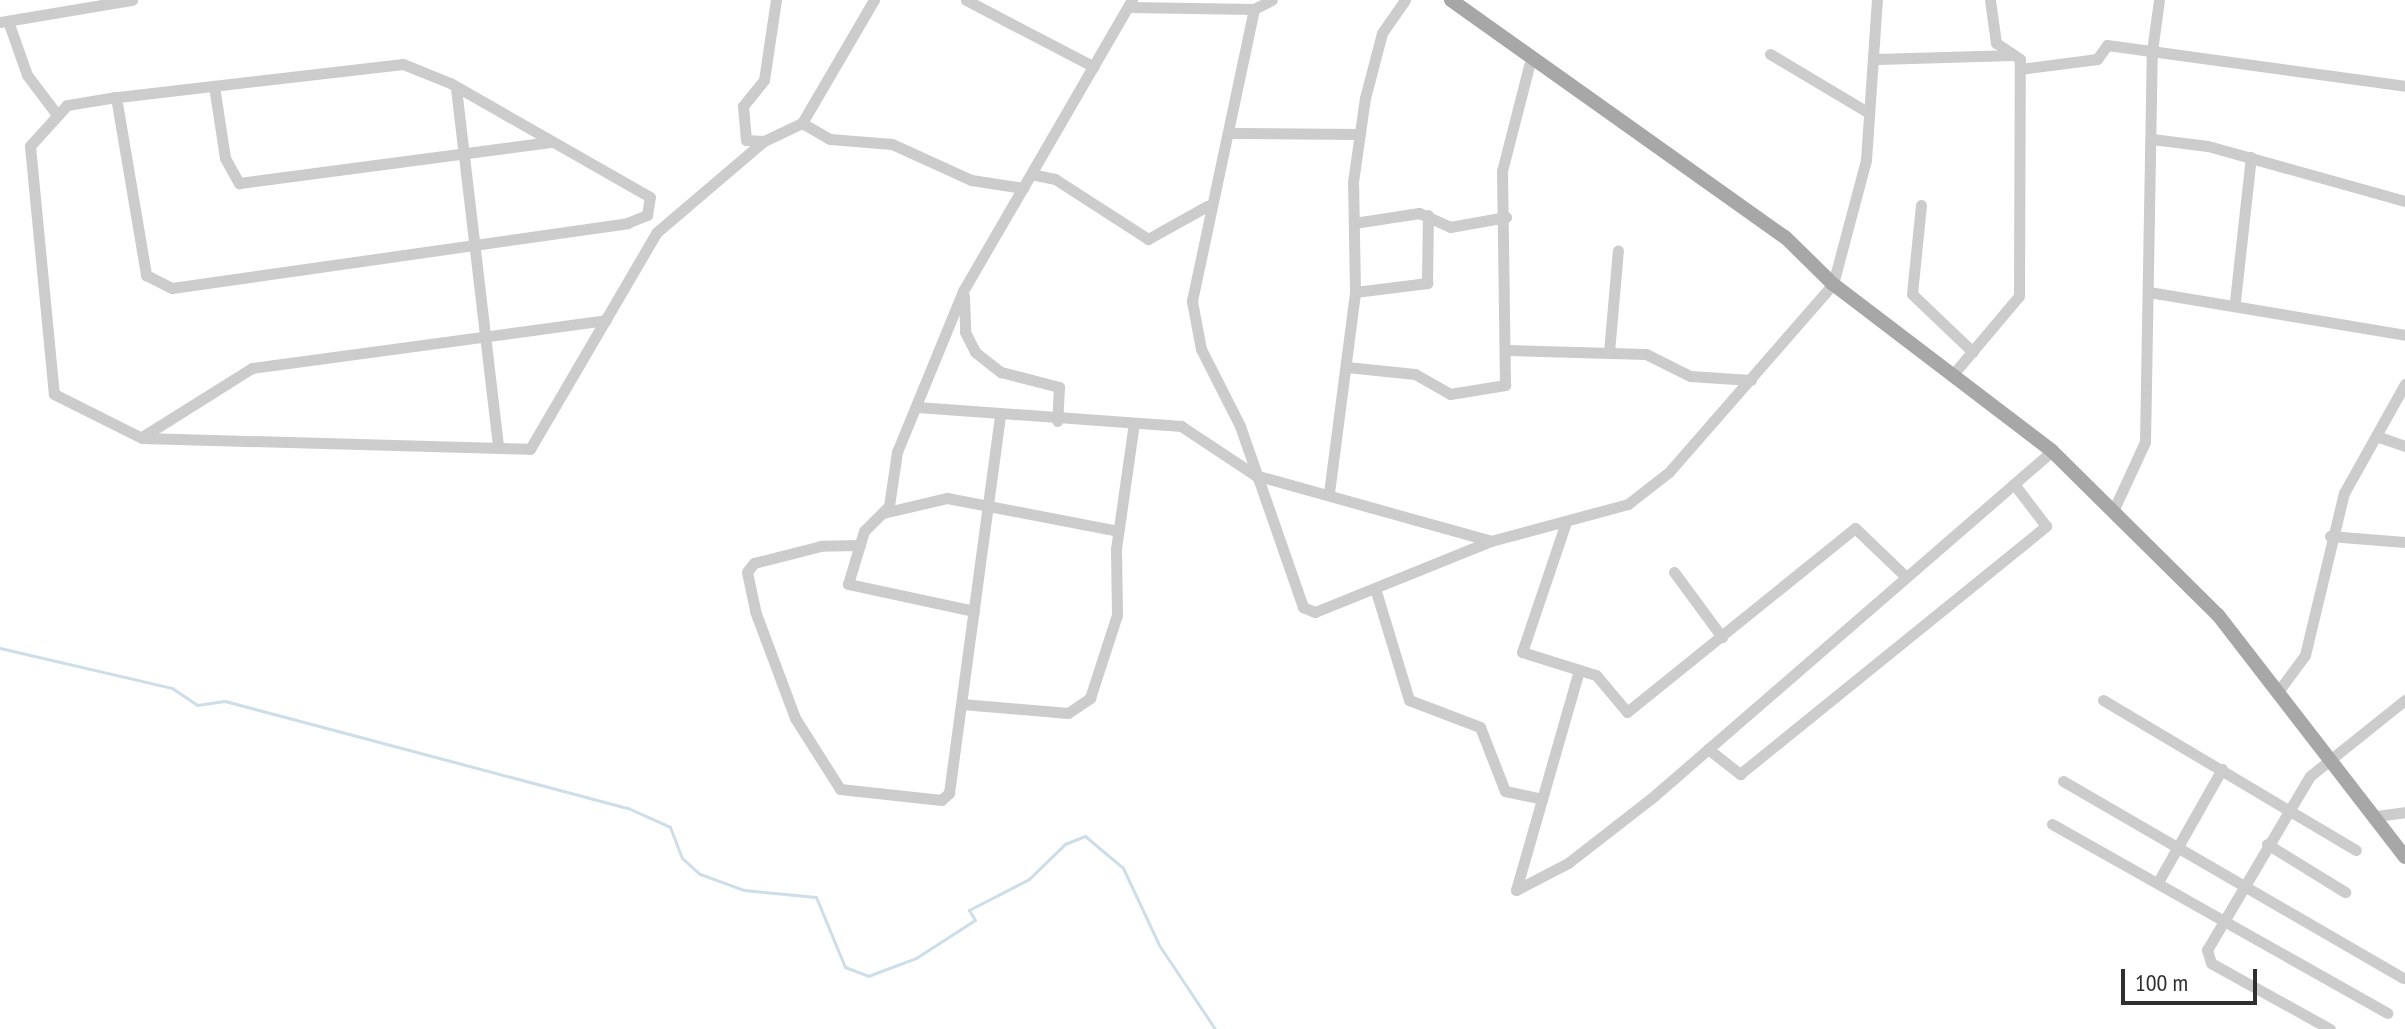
<!DOCTYPE html>
<html>
<head>
<meta charset="utf-8">
<style>
	body { margin:0 }
	#map { position:relative; width:2405px; height:1029px; overflow:hidden; background:#fff; font-family:"PT Sans Narrow",sans-serif }
	div>[style] { position:absolute }
	.stream>* { height:3px; margin:-1.5px; padding:0 1.5px; transform-origin:1.5px; border-radius:1.5px; background:#cddee8 }
	.minor>* { height:11px; margin:-5.5px; padding:0 5.5px; transform-origin:5.5px; border-radius:5.5px; background:#ccc }
	.major>* { height:14px; margin:-7px; padding:0 7px; transform-origin:7px; border-radius:7px; background:#a7a7a7 }
	span { translate:-50% -50%; white-space:nowrap; text-align:center; line-height:1.15; -webkit-text-stroke:8px #fff; paint-order:stroke }
	.scale { position:absolute; left:2121px; top:969px; width:136px; height:36px; box-sizing:border-box; border:4px solid #2f2f2f; border-top:0; padding-left:10px; font-size:24px; line-height:28px; white-space:nowrap; color:#2f2f2f; -webkit-text-stroke:6px #fff; paint-order:stroke }
</style>
</head>
<body>
<div id="map">
	<div class="stream">
		<i style="left:0;top:648px;width:177px;rotate:13.1deg"></i>
		<i style="left:172px;top:688px;width:30px;rotate:34deg"></i>
		<i style="left:197px;top:705px;width:28px;rotate:-8deg"></i>
		<i style="left:225px;top:701px;width:417px;rotate:14.9deg"></i>
		<i style="left:628px;top:808px;width:46px;rotate:24.3deg"></i>
		<i style="left:670px;top:827px;width:33px;rotate:69deg"></i>
		<i style="left:682px;top:858px;width:24px;rotate:42deg"></i>
		<i style="left:700px;top:874px;width:47px;rotate:20deg"></i>
		<i style="left:744px;top:890px;width:72px;rotate:5.6deg"></i>
		<i style="left:816px;top:897px;width:76px;rotate:67.5deg"></i>
		<i style="left:845px;top:967px;width:25px;rotate:21deg"></i>
		<i style="left:868px;top:976px;width:51px;rotate:-20.6deg"></i>
		<i style="left:916px;top:958px;width:70px;rotate:-32.8deg"></i>
		<i style="left:975px;top:920px;width:12px;rotate:-121deg"></i>
		<i style="left:969px;top:910px;width:68px;rotate:-27.3deg"></i>
		<i style="left:1029px;top:879px;width:50px;rotate:-44.2deg"></i>
		<i style="left:1065px;top:844px;width:22px;rotate:-22deg"></i>
		<i style="left:1085px;top:836px;width:50px;rotate:40.1deg"></i>
		<i style="left:1123px;top:868px;width:85px;rotate:64.9deg"></i>
		<i style="left:1159px;top:945px;width:101px;rotate:56.3deg"></i>
	</div>
	<div class="minor">
		<i style="left:966px;top:0;width:144px;rotate:27.6deg"></i>
		<i style="left:1128px;top:7px;width:126px;rotate:0.9deg"></i>
		<i style="left:1254px;top:9px;width:20px;rotate:-27deg"></i>
		<i style="left:1254px;top:9px;width:299px;rotate:102deg"></i>
		<i style="left:1192px;top:301px;width:49px;rotate:79.4deg"></i>
		<i style="left:1201px;top:349px;width:86px;rotate:63.1deg"></i>
		<i style="left:1240px;top:426px;width:192px;rotate:70.8deg"></i>
		<i style="left:1303px;top:607px;width:13px;rotate:23deg"></i>
		<i style="left:1315px;top:612px;width:190px;rotate:-22deg"></i>
		<i style="left:1491px;top:541px;width:142px;rotate:-15.1deg"></i>
		<i style="left:1628px;top:504px;width:52px;rotate:-38deg"></i>
		<i style="left:1669px;top:472px;width:249px;rotate:-48.9deg"></i>
		<i style="left:1833px;top:284px;width:128px;rotate:-75.1deg"></i>
		<i style="left:1866px;top:160px;width:160px;rotate:-86.1deg"></i>
		<i style="left:8px;top:21px;width:57px;rotate:70.6deg"></i>
		<i style="left:27px;top:75px;width:46px;rotate:52.9deg"></i>
		<i style="left:0;top:22px;width:134px;rotate:-9.5deg"></i>
		<i style="left:1770px;top:54px;width:115px;rotate:30.8deg"></i>
		<i style="left:1877px;top:59px;width:136px;rotate:-1.7deg"></i>
		<i style="left:2020px;top:69px;width:78px;rotate:-7.4deg"></i>
		<i style="left:2097px;top:59px;width:17px;rotate:-54deg"></i>
		<i style="left:2107px;top:45px;width:301px;rotate:7.8deg"></i>
		<i style="left:214px;top:86px;width:73px;rotate:81.3deg"></i>
		<i style="left:225px;top:158px;width:29px;rotate:61deg"></i>
		<i style="left:239px;top:183px;width:316px;rotate:-7.5deg"></i>
		<i style="left:456px;top:88px;width:362px;rotate:83.3deg"></i>
		<i style="left:116px;top:97px;width:181px;rotate:80.4deg"></i>
		<i style="left:146px;top:275px;width:29px;rotate:27deg"></i>
		<i style="left:172px;top:288px;width:460px;rotate:-8.1deg"></i>
		<i style="left:627px;top:223px;width:22px;rotate:-22deg"></i>
		<i style="left:647px;top:215px;width:18px;rotate:-81deg"></i>
		<i style="left:650px;top:197px;width:230px;rotate:-150.3deg"></i>
		<i style="left:450px;top:83px;width:51px;rotate:-158deg"></i>
		<i style="left:403px;top:64px;width:289px;rotate:173.4deg"></i>
		<i style="left:116px;top:97px;width:50px;rotate:170.7deg"></i>
		<i style="left:67px;top:105px;width:55px;rotate:132.1deg"></i>
		<i style="left:30px;top:146px;width:249px;rotate:84.5deg"></i>
		<i style="left:54px;top:394px;width:98px;rotate:26.6deg"></i>
		<i style="left:142px;top:438px;width:388px;rotate:1.6deg"></i>
		<i style="left:530px;top:449px;width:251px;rotate:-59.7deg"></i>
		<i style="left:657px;top:232px;width:140px;rotate:-40.4deg"></i>
		<i style="left:764px;top:141px;width:42px;rotate:-25.3deg"></i>
		<i style="left:802px;top:123px;width:143px;rotate:-59.7deg"></i>
		<i style="left:802px;top:123px;width:32px;rotate:30deg"></i>
		<i style="left:830px;top:139px;width:62px;rotate:4.6deg"></i>
		<i style="left:892px;top:144px;width:87px;rotate:24.5deg"></i>
		<i style="left:971px;top:180px;width:53px;rotate:8.7deg"></i>
		<i style="left:1233px;top:133px;width:127px;rotate:0.5deg"></i>
		<i style="left:2152px;top:139px;width:56px;rotate:7.1deg"></i>
		<i style="left:2208px;top:146px;width:205px;rotate:15.6deg"></i>
		<i style="left:764px;top:141px;width:18px;rotate:-177deg"></i>
		<i style="left:746px;top:140px;width:34px;rotate:-95deg"></i>
		<i style="left:743px;top:106px;width:33px;rotate:-51deg"></i>
		<i style="left:764px;top:80px;width:81px;rotate:-81.5deg"></i>
		<i style="left:1031px;top:174px;width:25px;rotate:12deg"></i>
		<i style="left:1055px;top:179px;width:111px;rotate:32.8deg"></i>
		<i style="left:1148px;top:239px;width:68px;rotate:-29.2deg"></i>
		<i style="left:1921px;top:205px;width:89px;rotate:95.8deg"></i>
		<i style="left:1912px;top:294px;width:84px;rotate:43.6deg"></i>
		<i style="left:1354px;top:223px;width:66px;rotate:-8.7deg"></i>
		<i style="left:1419px;top:213px;width:34px;rotate:24deg"></i>
		<i style="left:1450px;top:227px;width:57px;rotate:-10.1deg"></i>
		<i style="left:1355px;top:292px;width:73px;rotate:-7.1deg"></i>
		<i style="left:1427px;top:283px;width:68px;rotate:-89.2deg"></i>
		<i style="left:2149px;top:292px;width:260px;rotate:9.5deg"></i>
		<i style="left:964px;top:296px;width:36px;rotate:88deg"></i>
		<i style="left:965px;top:332px;width:22px;rotate:63deg"></i>
		<i style="left:975px;top:352px;width:33px;rotate:38deg"></i>
		<i style="left:1001px;top:372px;width:60px;rotate:14.5deg"></i>
		<i style="left:1059px;top:387px;width:34px;rotate:93deg"></i>
		<i style="left:2235px;top:301px;width:145px;rotate:-83.7deg"></i>
		<i style="left:1509px;top:350px;width:137px;rotate:1.7deg"></i>
		<i style="left:1646px;top:354px;width:49px;rotate:26.6deg"></i>
		<i style="left:1690px;top:376px;width:61px;rotate:3.8deg"></i>
		<i style="left:1609px;top:352px;width:102px;rotate:-85deg"></i>
		<i style="left:1347px;top:367px;width:68px;rotate:5.9deg"></i>
		<i style="left:1415px;top:374px;width:40px;rotate:29.7deg"></i>
		<i style="left:1450px;top:394px;width:56px;rotate:-9.3deg"></i>
		<i style="left:1505px;top:385px;width:214px;rotate:-90.8deg"></i>
		<i style="left:1502px;top:171px;width:117px;rotate:-75.6deg"></i>
		<i style="left:1955px;top:372px;width:99px;rotate:-49.9deg"></i>
		<i style="left:2019px;top:296px;width:237px;rotate:-89.8deg"></i>
		<i style="left:2020px;top:59px;width:29px;rotate:-146deg"></i>
		<i style="left:1996px;top:43px;width:43px;rotate:-97.9deg"></i>
		<i style="left:917px;top:407px;width:265px;rotate:4.1deg"></i>
		<i style="left:1181px;top:426px;width:89px;rotate:33.5deg"></i>
		<i style="left:1255px;top:475px;width:245px;rotate:15.6deg"></i>
		<i style="left:2376px;top:436px;width:31px;rotate:19deg"></i>
		<i style="left:142px;top:437px;width:130px;rotate:-32.1deg"></i>
		<i style="left:252px;top:368px;width:357px;rotate:-7.7deg"></i>
		<i style="left:1329px;top:493px;width:203px;rotate:-82.6deg"></i>
		<i style="left:1355px;top:292px;width:110px;rotate:-91deg"></i>
		<i style="left:1353px;top:182px;width:85px;rotate:-81.9deg"></i>
		<i style="left:1365px;top:98px;width:67px;rotate:-75.3deg"></i>
		<i style="left:1382px;top:33px;width:40px;rotate:-55.1deg"></i>
		<i style="left:2114px;top:509px;width:74px;rotate:-65.2deg"></i>
		<i style="left:2145px;top:442px;width:391px;rotate:-89deg"></i>
		<i style="left:2152px;top:51px;width:51px;rotate:-82.2deg"></i>
		<i style="left:883px;top:513px;width:66px;rotate:-13.2deg"></i>
		<i style="left:947px;top:498px;width:174px;rotate:10.9deg"></i>
		<i style="left:1565px;top:525px;width:134px;rotate:108.7deg"></i>
		<i style="left:1522px;top:652px;width:77px;rotate:17.3deg"></i>
		<i style="left:1596px;top:675px;width:48px;rotate:50deg"></i>
		<i style="left:1627px;top:712px;width:293px;rotate:-38.9deg"></i>
		<i style="left:1855px;top:528px;width:69px;rotate:43.8deg"></i>
		<i style="left:2330px;top:536px;width:75px;rotate:4.6deg"></i>
		<i style="left:860px;top:545px;width:39px;rotate:179deg"></i>
		<i style="left:821px;top:546px;width:69px;rotate:165.8deg"></i>
		<i style="left:754px;top:563px;width:11px;rotate:128deg"></i>
		<i style="left:747px;top:572px;width:40px;rotate:78deg"></i>
		<i style="left:755px;top:611px;width:114px;rotate:69.5deg"></i>
		<i style="left:795px;top:718px;width:84px;rotate:57.6deg"></i>
		<i style="left:840px;top:789px;width:102px;rotate:6.2deg"></i>
		<i style="left:941px;top:800px;width:11px;rotate:-41deg"></i>
		<i style="left:949px;top:793px;width:380px;rotate:-82.3deg"></i>
		<i style="left:1674px;top:572px;width:81px;rotate:53.6deg"></i>
		<i style="left:1375px;top:588px;width:117px;rotate:73.1deg"></i>
		<i style="left:1409px;top:700px;width:76px;rotate:20.8deg"></i>
		<i style="left:1480px;top:727px;width:69px;rotate:68.7deg"></i>
		<i style="left:1505px;top:791px;width:38px;rotate:12deg"></i>
		<i style="left:974px;top:611px;width:129px;rotate:-167.9deg"></i>
		<i style="left:848px;top:584px;width:55px;rotate:-73.2deg"></i>
		<i style="left:864px;top:531px;width:35px;rotate:-45deg"></i>
		<i style="left:889px;top:506px;width:55px;rotate:-81.6deg"></i>
		<i style="left:897px;top:452px;width:174px;rotate:-67.7deg"></i>
		<i style="left:963px;top:291px;width:337px;rotate:-59.9deg"></i>
		<i style="left:2280px;top:689px;width:42px;rotate:-53.7deg"></i>
		<i style="left:2305px;top:655px;width:167px;rotate:-76.5deg"></i>
		<i style="left:2344px;top:493px;width:125px;rotate:-60.8deg"></i>
		<i style="left:2103px;top:700px;width:294px;rotate:30.7deg"></i>
		<i style="left:962px;top:704px;width:106px;rotate:4.9deg"></i>
		<i style="left:1068px;top:713px;width:27px;rotate:-34deg"></i>
		<i style="left:1090px;top:698px;width:87px;rotate:-72deg"></i>
		<i style="left:1117px;top:615px;width:66px;rotate:-90.9deg"></i>
		<i style="left:1116px;top:549px;width:127px;rotate:-81.9deg"></i>
		<i style="left:1708px;top:749px;width:41px;rotate:38deg"></i>
		<i style="left:1740px;top:774px;width:394px;rotate:-39deg"></i>
		<i style="left:2046px;top:526px;width:53px;rotate:-127.3deg"></i>
		<i style="left:2063px;top:781px;width:393px;rotate:30.1deg"></i>
		<i style="left:2377px;top:816px;width:28px;rotate:-8deg"></i>
		<i style="left:2052px;top:824px;width:385px;rotate:29.4deg"></i>
		<i style="left:2267px;top:844px;width:92px;rotate:31.6deg"></i>
		<i style="left:2158px;top:882px;width:130px;rotate:-60.5deg"></i>
		<i style="left:1516px;top:890px;width:59px;rotate:-27.4deg"></i>
		<i style="left:1568px;top:863px;width:109px;rotate:-37.9deg"></i>
		<i style="left:1654px;top:796px;width:527px;rotate:-40.92deg"></i>
		<i style="left:1516px;top:890px;width:229px;rotate:-74deg"></i>
		<i style="left:2330px;top:1029px;width:136px;rotate:-151deg"></i>
		<i style="left:2211px;top:963px;width:14px;rotate:-107deg"></i>
		<i style="left:2207px;top:950px;width:202px;rotate:-59.4deg"></i>
		<i style="left:2310px;top:776px;width:122px;rotate:-38.7deg"></i>
	</div>
	<div class="major">
		<i style="left:1451px;top:0;width:410px;rotate:35.4deg"></i>
		<i style="left:1785px;top:237px;width:67px;rotate:44.4deg"></i>
		<i style="left:1833px;top:284px;width:275px;rotate:37.3deg"></i>
		<i style="left:2052px;top:451px;width:233px;rotate:44.7deg"></i>
		<i style="left:2218px;top:615px;width:306px;rotate:52.3deg"></i>
	</div>
	<div class="scale">100 m</div>
</div>
</body>
</html>
